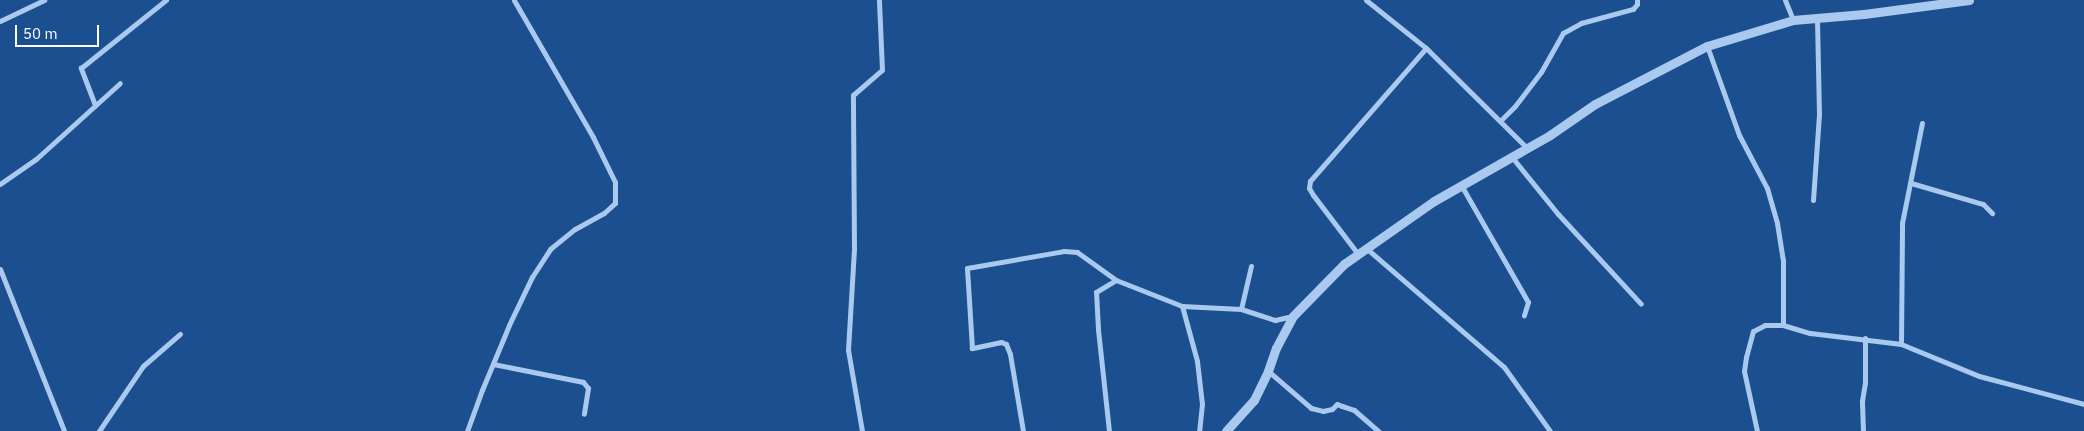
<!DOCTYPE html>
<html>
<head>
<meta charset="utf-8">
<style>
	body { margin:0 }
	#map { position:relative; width:2084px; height:431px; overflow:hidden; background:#1b4f8f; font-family:"IBM Plex Sans",sans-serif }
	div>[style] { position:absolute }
	.minor>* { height:5px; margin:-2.5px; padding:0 2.5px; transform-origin:2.5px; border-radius:2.5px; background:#a9c9ee }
	.tertiary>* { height:9px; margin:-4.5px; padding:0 4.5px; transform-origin:4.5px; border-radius:4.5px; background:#a9c9ee }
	span { translate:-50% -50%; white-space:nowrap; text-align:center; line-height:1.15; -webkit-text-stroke:4px #1b4f8f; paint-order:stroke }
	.scale { position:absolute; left:15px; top:25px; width:84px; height:22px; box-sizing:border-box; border:2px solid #fff; border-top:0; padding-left:6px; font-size:15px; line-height:18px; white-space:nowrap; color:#fff; -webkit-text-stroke:4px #1b4f8f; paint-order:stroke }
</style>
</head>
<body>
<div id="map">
	<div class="minor">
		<i style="left:1366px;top:0;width:77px;rotate:38.7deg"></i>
		<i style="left:1426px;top:48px;width:141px;rotate:44.7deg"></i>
		<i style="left:1785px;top:0;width:22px;rotate:68deg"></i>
		<i style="left:0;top:21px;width:49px;rotate:-25.5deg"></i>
		<i style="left:1707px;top:46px;width:95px;rotate:70.2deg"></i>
		<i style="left:1739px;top:135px;width:60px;rotate:62.2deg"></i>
		<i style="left:1767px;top:188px;width:36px;rotate:74deg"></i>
		<i style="left:1777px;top:223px;width:37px;rotate:81deg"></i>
		<i style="left:1783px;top:260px;width:65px;rotate:90deg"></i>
		<i style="left:1783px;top:325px;width:18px;rotate:180deg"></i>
		<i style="left:1765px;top:325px;width:13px;rotate:153deg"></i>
		<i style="left:1753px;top:331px;width:27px;rotate:105deg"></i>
		<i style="left:1746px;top:357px;width:14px;rotate:98deg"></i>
		<i style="left:1744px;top:371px;width:61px;rotate:77.8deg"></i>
		<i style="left:95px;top:105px;width:40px;rotate:-111deg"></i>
		<i style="left:81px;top:68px;width:109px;rotate:-38.7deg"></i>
		<i style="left:1500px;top:121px;width:21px;rotate:-45deg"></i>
		<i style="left:1515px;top:106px;width:43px;rotate:-52.6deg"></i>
		<i style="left:1541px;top:72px;width:45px;rotate:-60.6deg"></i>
		<i style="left:1563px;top:33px;width:21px;rotate:-29deg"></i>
		<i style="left:1581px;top:23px;width:54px;rotate:-15.1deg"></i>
		<i style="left:1633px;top:9px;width:6px;rotate:-51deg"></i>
		<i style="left:1637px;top:4px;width:4px;rotate:-90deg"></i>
		<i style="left:1511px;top:156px;width:75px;rotate:51deg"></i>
		<i style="left:1558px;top:214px;width:122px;rotate:47.3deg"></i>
		<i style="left:1911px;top:183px;width:75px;rotate:16.3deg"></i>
		<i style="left:1983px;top:204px;width:13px;rotate:45deg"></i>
		<i style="left:0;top:184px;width:44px;rotate:-34.8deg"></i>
		<i style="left:36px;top:159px;width:113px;rotate:-42.1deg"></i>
		<i style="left:1461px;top:185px;width:135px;rotate:60.2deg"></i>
		<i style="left:1528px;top:302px;width:14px;rotate:107deg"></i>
		<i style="left:1813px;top:200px;width:85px;rotate:-86deg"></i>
		<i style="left:1819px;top:115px;width:97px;rotate:-91.2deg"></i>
		<i style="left:1366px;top:248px;width:182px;rotate:40.8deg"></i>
		<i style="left:1504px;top:367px;width:79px;rotate:54.3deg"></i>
		<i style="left:1358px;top:254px;width:74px;rotate:-127.3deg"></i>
		<i style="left:1313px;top:195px;width:8px;rotate:-120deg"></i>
		<i style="left:1309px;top:188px;width:7px;rotate:-82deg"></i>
		<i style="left:1310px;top:181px;width:176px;rotate:-48.9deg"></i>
		<i style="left:1251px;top:266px;width:44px;rotate:103.1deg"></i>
		<i style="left:1241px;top:309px;width:36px;rotate:18deg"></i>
		<i style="left:1275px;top:320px;width:18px;rotate:-13deg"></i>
		<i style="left:0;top:269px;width:174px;rotate:68.4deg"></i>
		<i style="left:1182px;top:306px;width:57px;rotate:74.7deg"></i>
		<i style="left:1197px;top:361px;width:43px;rotate:83.4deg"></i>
		<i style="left:1202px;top:404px;width:27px;rotate:96deg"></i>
		<i style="left:1783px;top:325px;width:28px;rotate:17deg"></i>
		<i style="left:1810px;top:333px;width:92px;rotate:6.9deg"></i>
		<i style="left:1901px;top:344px;width:84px;rotate:22.3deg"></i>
		<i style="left:1979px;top:376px;width:109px;rotate:14.9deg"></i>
		<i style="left:1901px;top:344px;width:121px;rotate:-89.5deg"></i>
		<i style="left:1902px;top:223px;width:102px;rotate:-78.7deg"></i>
		<i style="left:493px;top:364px;width:92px;rotate:11.3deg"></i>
		<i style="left:583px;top:382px;width:8px;rotate:50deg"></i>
		<i style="left:588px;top:388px;width:26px;rotate:99deg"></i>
		<i style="left:1268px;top:371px;width:57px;rotate:40.7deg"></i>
		<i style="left:1311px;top:408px;width:12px;rotate:14deg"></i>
		<i style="left:1323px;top:411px;width:9px;rotate:-13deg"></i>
		<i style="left:1332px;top:409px;width:7px;rotate:-45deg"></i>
		<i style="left:1337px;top:404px;width:5px;rotate:22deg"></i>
		<i style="left:1342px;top:406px;width:13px;rotate:18deg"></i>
		<i style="left:1354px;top:410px;width:32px;rotate:41deg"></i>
		<i style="left:99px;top:431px;width:78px;rotate:-55.9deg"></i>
		<i style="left:143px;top:366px;width:49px;rotate:-40.9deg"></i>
		<i style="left:467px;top:431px;width:44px;rotate:-69.9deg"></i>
		<i style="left:482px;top:390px;width:70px;rotate:-67.4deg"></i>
		<i style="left:509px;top:325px;width:53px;rotate:-64.4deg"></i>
		<i style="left:532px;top:277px;width:33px;rotate:-57deg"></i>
		<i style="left:550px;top:249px;width:32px;rotate:-39deg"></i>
		<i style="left:575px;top:229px;width:33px;rotate:-29deg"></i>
		<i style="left:604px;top:213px;width:15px;rotate:-42deg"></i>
		<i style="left:615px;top:203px;width:21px;rotate:-90deg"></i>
		<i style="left:615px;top:182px;width:50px;rotate:-116.1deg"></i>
		<i style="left:593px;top:137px;width:158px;rotate:-120deg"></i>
		<i style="left:862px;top:431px;width:82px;rotate:-99.8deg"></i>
		<i style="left:848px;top:350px;width:101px;rotate:-86.6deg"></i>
		<i style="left:854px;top:249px;width:154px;rotate:-90.4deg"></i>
		<i style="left:853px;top:95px;width:38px;rotate:-41deg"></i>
		<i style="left:882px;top:70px;width:70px;rotate:-92.5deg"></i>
		<i style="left:1023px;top:431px;width:78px;rotate:-99.6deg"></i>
		<i style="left:1010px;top:354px;width:11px;rotate:-112deg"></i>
		<i style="left:1006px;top:344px;width:5px;rotate:-158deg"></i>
		<i style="left:1001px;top:342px;width:30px;rotate:168deg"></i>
		<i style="left:972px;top:348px;width:80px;rotate:-93.6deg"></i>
		<i style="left:967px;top:268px;width:98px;rotate:-9.9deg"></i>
		<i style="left:1064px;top:251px;width:13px;rotate:4deg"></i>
		<i style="left:1077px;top:252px;width:48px;rotate:35.7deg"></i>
		<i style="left:1116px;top:280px;width:71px;rotate:21.5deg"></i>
		<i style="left:1182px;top:306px;width:59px;rotate:2.9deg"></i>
		<i style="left:1109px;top:431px;width:103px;rotate:-96.2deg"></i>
		<i style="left:1098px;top:329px;width:37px;rotate:-93deg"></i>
		<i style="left:1096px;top:292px;width:23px;rotate:-31deg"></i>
		<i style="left:1863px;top:431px;width:30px;rotate:-92deg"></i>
		<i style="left:1862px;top:401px;width:18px;rotate:-81deg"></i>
		<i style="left:1865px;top:383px;width:45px;rotate:-90deg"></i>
	</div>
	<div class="tertiary">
		<i style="left:1226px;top:431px;width:42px;rotate:-47.9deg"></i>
		<i style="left:1254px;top:400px;width:32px;rotate:-64deg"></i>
		<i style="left:1268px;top:371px;width:24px;rotate:-71deg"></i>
		<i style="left:1276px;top:348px;width:36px;rotate:-62deg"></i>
		<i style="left:1293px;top:316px;width:73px;rotate:-45.6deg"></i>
		<i style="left:1344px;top:264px;width:110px;rotate:-35deg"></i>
		<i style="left:1434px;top:201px;width:133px;rotate:-29.6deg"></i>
		<i style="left:1550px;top:135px;width:55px;rotate:-34.6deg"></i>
		<i style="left:1595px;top:104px;width:126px;rotate:-27.4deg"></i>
		<i style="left:1707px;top:46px;width:90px;rotate:-16.8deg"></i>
		<i style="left:1793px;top:20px;width:71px;rotate:-4.8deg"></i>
		<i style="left:1864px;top:14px;width:106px;rotate:-7.6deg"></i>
	</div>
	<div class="scale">50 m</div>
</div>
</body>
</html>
